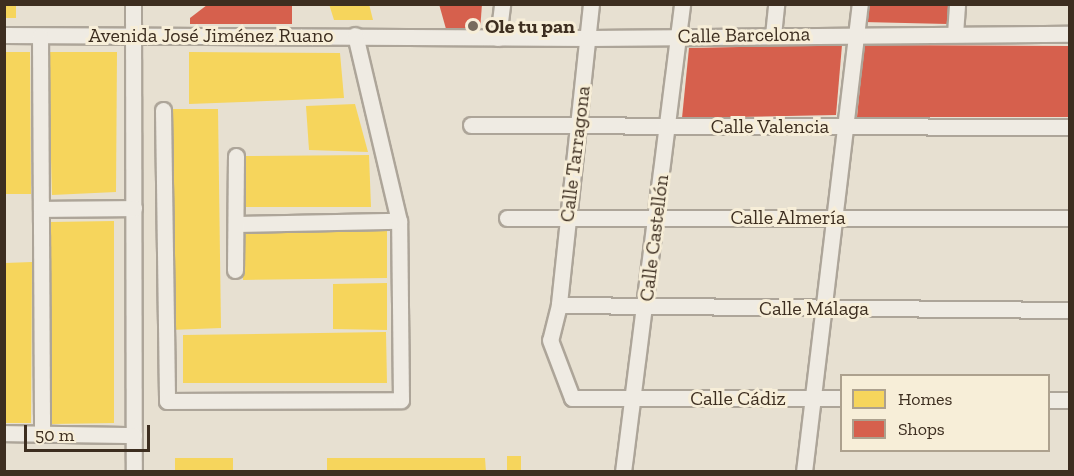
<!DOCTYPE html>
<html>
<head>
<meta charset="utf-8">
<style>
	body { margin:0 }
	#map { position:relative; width:1074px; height:476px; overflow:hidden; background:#e7e0d1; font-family:"Zilla Slab",serif }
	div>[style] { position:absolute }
	.homes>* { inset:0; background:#f6d55c }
	.shops>* { inset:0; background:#d6604d }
	.roads { filter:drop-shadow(2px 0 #ada599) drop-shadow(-2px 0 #ada599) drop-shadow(0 2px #ada599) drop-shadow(0 -2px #ada599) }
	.street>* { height:15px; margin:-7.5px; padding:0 7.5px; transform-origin:7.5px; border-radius:7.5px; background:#efebe3 }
	.dots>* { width:16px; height:16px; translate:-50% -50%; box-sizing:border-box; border:3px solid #f7eed8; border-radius:50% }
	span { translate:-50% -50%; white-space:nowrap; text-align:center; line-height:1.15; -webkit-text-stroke:6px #f7eed8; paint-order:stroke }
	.poi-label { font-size:20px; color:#3d2e20; font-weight:700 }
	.left { translate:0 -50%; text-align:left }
	.street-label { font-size:20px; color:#3d2e20 }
	.frame { position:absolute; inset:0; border:6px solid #3d2e20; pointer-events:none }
	.legend { position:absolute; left:840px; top:374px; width:210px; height:78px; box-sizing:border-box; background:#f7eed8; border:2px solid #ada18e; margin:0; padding:8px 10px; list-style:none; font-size:18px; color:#3d2e20 }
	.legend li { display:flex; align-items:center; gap:12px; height:30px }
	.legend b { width:30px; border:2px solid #ada18e }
	.scale { position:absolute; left:24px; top:425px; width:126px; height:27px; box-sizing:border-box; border:3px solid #3d2e20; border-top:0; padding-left:8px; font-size:18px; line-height:21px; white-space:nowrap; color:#3d2e20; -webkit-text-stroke:4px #f7eed8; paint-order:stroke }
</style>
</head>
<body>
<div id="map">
	<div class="homes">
		<i style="clip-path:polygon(4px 4px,16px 4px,16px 18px,4px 18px)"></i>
		<i style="clip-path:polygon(329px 4px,369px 4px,373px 20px,334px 20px)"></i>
		<i style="clip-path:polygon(4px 52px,30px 52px,31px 194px,4px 194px)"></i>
		<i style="clip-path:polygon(48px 52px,117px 52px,116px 192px,52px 195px)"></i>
		<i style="clip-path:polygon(189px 52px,340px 53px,344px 98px,189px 104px)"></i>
		<i style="clip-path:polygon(355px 104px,368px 152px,309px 150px,306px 106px)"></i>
		<i style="clip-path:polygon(172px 109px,218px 109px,221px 328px,170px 330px)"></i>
		<i style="clip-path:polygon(369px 155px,371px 207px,243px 207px,244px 156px)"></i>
		<i style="clip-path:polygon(114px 221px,114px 423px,52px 424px,50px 222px)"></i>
		<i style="clip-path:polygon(387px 228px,387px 278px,243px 280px,243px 230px)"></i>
		<i style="clip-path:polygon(32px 262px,31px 423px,5px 423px,5px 263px)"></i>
		<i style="clip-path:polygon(387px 283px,387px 330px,333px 329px,333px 284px)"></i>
		<i style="clip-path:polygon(386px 332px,387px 383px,183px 383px,183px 335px)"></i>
		<i style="clip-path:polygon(507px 456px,521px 456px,521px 472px,507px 472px)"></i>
		<i style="clip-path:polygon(175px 458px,233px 458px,233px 472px,175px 472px)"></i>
		<i style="clip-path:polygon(327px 458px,485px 458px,486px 472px,327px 472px)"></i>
	</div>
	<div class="shops">
		<i style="clip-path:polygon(439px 4px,482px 4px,480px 31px,446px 29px)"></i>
		<i style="clip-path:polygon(866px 4px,949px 4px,947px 24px,863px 22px)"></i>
		<i style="clip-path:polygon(207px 5px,292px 5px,292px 24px,190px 24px,190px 18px)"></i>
		<i style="clip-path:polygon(842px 45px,836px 115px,682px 118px,689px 48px)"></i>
		<i style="clip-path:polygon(864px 45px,1070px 46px,1070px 117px,857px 117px)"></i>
	</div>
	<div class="roads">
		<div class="street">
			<i style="left:133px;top:4px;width:468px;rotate:89.9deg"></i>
			<i style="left:591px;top:4px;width:303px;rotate:96.1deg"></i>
			<i style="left:559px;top:305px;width:36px;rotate:104deg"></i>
			<i style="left:550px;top:340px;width:62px;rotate:69.2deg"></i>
			<i style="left:572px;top:398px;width:270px"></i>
			<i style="left:955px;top:34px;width:30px;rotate:-86deg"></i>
			<i style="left:4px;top:35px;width:585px;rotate:0.29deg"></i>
			<i style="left:589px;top:38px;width:481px;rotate:-0.5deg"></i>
			<i style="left:773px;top:35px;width:31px;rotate:-84deg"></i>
			<i style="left:40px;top:36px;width:398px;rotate:89.7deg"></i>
			<i style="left:498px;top:38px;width:34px;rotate:-83deg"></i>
			<i style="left:163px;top:110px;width:291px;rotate:89.2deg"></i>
			<i style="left:167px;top:401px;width:234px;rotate:-0.2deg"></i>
			<i style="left:401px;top:400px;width:179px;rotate:-90.6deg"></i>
			<i style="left:471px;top:125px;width:599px;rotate:0.19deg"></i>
			<i style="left:41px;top:209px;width:93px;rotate:-0.6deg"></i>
			<i style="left:507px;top:218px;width:563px"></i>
			<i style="left:236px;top:224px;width:163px;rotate:-1.1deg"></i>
			<i style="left:399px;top:221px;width:191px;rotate:-103.3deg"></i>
			<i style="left:235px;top:270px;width:114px;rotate:-89.5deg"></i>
			<i style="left:559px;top:305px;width:511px;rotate:0.56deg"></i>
			<i style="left:1048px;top:400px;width:22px"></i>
			<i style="left:4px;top:433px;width:130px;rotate:0.9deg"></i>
			<i style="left:623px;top:472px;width:472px;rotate:-82.8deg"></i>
			<i style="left:804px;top:472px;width:471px;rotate:-83.2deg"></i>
		</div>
	</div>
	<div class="dots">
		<i style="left:473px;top:26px;background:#786c5e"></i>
	</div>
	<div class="poi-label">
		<span class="left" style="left:485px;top:26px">Ole tu pan</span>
	</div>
	<div class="street-label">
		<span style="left:211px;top:35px">Avenida José Jiménez Ruano</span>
		<span style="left:744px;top:35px;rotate:-1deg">Calle Barcelona</span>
		<span style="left:770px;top:126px">Calle Valencia</span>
		<span style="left:575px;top:154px;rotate:-83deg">Calle Tarragona</span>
		<span style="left:788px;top:217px">Calle Almería</span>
		<span style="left:654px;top:238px;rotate:-83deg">Calle Castellón</span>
		<span style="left:814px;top:308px">Calle Málaga</span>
		<span style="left:738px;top:398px">Calle Cádiz</span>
	</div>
	<div class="frame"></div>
	<ul class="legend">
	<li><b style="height:16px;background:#f6d55c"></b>Homes</li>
	<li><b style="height:16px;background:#d6604d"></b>Shops</li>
	</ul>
	<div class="scale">50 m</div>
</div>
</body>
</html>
